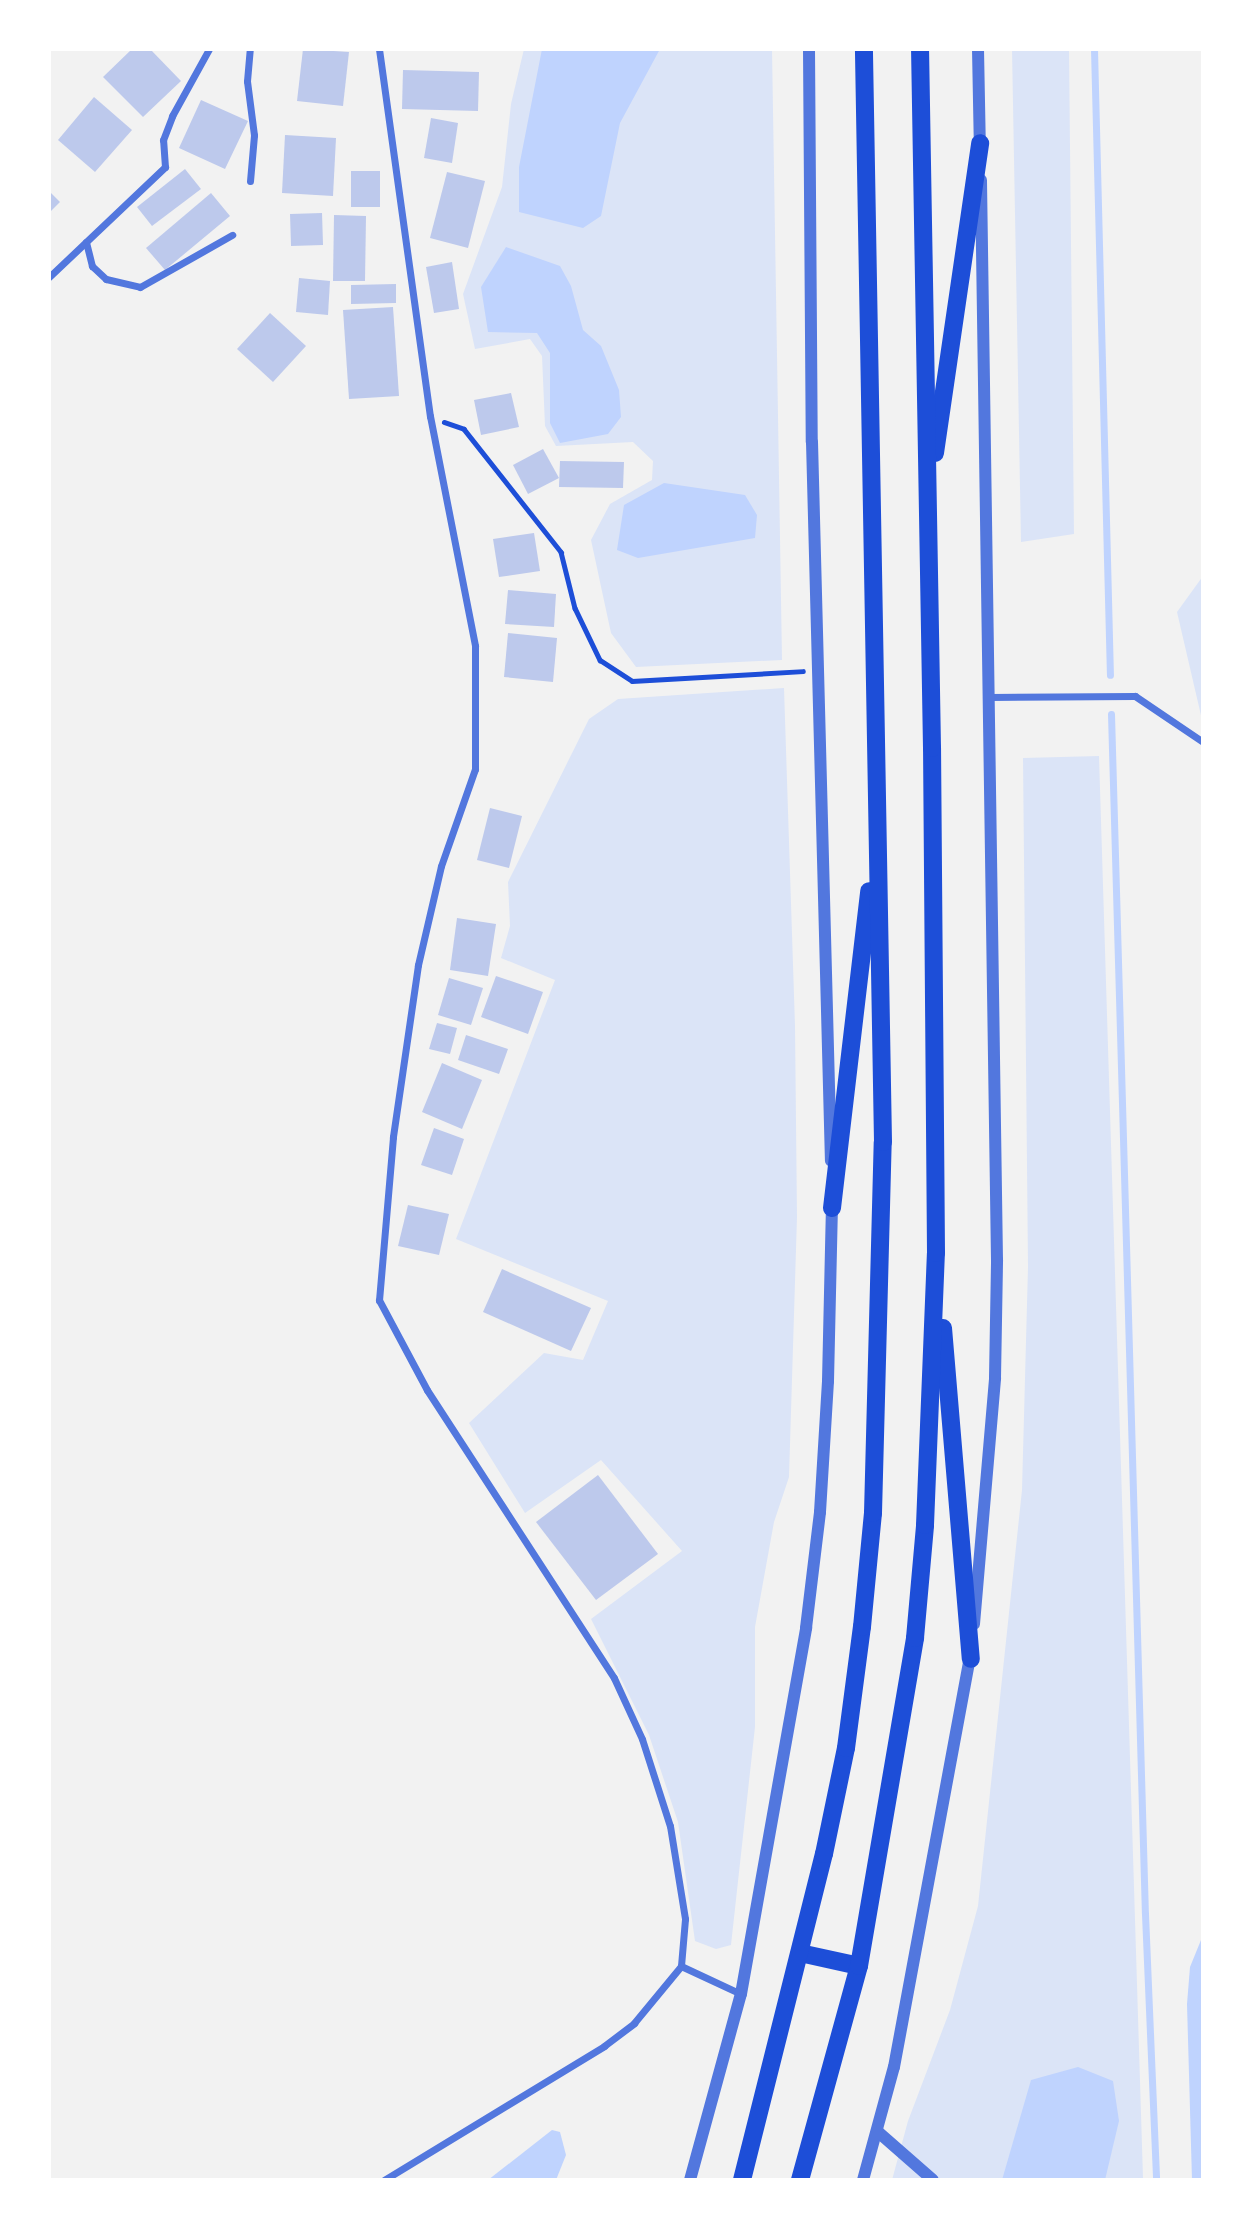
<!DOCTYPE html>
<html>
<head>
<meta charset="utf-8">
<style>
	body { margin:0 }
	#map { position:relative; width:1252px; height:2229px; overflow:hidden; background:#f2f2f2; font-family:Bitter,serif }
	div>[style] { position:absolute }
	.green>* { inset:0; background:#dbe4f7 }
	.water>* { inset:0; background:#bfd3fe }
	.stream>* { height:7px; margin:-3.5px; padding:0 3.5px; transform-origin:3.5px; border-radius:3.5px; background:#bfd3fe }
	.building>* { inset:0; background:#bdc9ec }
	.path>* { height:4.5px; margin:-2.25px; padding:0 2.25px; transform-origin:2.25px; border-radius:2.25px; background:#1d4ed8 }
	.minor>* { height:7px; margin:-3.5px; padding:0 3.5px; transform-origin:3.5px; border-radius:3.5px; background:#5277de }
	.tertiary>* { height:12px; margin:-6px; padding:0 6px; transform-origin:6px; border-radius:6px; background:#5277de }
	.primary>* { height:18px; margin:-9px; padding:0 9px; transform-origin:9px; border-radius:9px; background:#1d4ed8 }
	span { translate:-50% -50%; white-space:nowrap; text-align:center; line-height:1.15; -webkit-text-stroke:7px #fff; paint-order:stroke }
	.frame { position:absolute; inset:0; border:51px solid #fff; pointer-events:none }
</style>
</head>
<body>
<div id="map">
	<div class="green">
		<i style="clip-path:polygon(524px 49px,772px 49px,782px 660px,636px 667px,611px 633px,591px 540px,610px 504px,652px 480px,653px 461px,633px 442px,556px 446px,545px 426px,542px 356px,530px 339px,475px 349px,463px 294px,502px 187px,511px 104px)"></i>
		<i style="clip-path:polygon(1012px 49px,1069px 49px,1074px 534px,1021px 542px)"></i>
		<i style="clip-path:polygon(1203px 576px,1203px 724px,1177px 612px)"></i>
		<i style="clip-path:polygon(784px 688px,795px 1026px,797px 1217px,789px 1477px,774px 1522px,755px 1627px,755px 1727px,731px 1945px,716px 1949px,695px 1941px,678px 1822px,649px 1735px,591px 1619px,682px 1551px,601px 1460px,525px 1513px,469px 1423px,544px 1353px,583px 1360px,608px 1301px,456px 1239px,555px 980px,501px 958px,510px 926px,508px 882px,589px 719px,618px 699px)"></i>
		<i style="clip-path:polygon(1099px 756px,1143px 2178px,892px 2180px,908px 2121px,950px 2010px,978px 1906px,1022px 1490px,1028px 1267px,1023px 758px)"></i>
	</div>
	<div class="water">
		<i style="clip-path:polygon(542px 49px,660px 49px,620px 123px,601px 216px,583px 228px,519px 212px,519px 167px)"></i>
		<i style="clip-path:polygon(506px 247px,560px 266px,571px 286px,583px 330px,601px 346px,619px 390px,621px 417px,608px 434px,560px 443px,550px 423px,550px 353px,537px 333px,488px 332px,481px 287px)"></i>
		<i style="clip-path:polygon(664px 483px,745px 495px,757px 515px,755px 538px,638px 558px,617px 550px,624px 505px)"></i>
		<i style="clip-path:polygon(1203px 1935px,1203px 2180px,1192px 2180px,1187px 2004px,1190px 1967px)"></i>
		<i style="clip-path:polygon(1078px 2067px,1113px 2081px,1119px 2121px,1105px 2180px,1002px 2180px,1031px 2080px)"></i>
		<i style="clip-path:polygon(552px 2130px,560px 2132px,566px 2155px,556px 2180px,488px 2180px)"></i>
	</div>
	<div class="stream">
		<i style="left:1094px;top:49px;width:626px;rotate:88.54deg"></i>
		<i style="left:1111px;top:714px;width:1200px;rotate:88.38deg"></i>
		<i style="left:1145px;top:1914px;width:266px;rotate:87.6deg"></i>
	</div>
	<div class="building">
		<i style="clip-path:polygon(132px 49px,150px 49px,181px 81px,143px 117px,103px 77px)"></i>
		<i style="clip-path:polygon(303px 49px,349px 52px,343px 106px,297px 101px)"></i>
		<i style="clip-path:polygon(403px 70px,479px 72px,478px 111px,402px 109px)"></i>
		<i style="clip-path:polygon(94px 97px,132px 130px,95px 172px,58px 140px)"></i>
		<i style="clip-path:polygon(201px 100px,248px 121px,225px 169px,179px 148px)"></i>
		<i style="clip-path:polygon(431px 118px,458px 123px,452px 163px,424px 158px)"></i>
		<i style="clip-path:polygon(285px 135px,336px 138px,333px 196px,282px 193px)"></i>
		<i style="clip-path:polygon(185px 169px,201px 189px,152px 226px,137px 207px)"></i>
		<i style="clip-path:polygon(351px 171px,380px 171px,380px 207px,351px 207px)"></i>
		<i style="clip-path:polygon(447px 172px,485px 181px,468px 248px,430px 238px)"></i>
		<i style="clip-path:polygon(49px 191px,60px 202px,49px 213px)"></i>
		<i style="clip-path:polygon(211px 193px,230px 216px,165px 270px,146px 248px)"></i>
		<i style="clip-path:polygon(322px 213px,323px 245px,291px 246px,290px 214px)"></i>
		<i style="clip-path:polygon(334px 215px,366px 216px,365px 281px,333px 281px)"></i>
		<i style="clip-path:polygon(452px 262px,459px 309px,434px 313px,426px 267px)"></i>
		<i style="clip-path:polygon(299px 278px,330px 281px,328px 315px,296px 312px)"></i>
		<i style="clip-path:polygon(396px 284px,396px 303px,351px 304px,351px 285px)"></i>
		<i style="clip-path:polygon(393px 307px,399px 396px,349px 399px,343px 310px)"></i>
		<i style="clip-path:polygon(270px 313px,306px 346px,273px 382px,237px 349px)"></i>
		<i style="clip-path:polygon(511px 393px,519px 427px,481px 435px,474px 400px)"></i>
		<i style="clip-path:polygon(543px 449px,559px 478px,528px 494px,513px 465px)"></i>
		<i style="clip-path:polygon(560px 461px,624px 462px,623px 488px,559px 487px)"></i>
		<i style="clip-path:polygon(534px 533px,540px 571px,499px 577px,493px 539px)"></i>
		<i style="clip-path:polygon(508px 590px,556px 594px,554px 627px,505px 624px)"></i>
		<i style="clip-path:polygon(508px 633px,557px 638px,553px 682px,504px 677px)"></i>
		<i style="clip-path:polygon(490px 808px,522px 816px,509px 868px,477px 860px)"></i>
		<i style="clip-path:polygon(457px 918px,496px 924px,488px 976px,450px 970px)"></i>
		<i style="clip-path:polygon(496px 976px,543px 992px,528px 1034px,481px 1017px)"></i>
		<i style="clip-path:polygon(449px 978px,483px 988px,471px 1025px,438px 1015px)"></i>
		<i style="clip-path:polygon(437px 1023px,457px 1028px,450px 1054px,429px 1049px)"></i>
		<i style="clip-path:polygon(466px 1035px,508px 1049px,499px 1074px,458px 1060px)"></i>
		<i style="clip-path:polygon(442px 1063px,482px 1080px,462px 1129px,422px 1112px)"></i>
		<i style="clip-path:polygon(434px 1128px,464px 1139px,452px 1175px,421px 1165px)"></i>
		<i style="clip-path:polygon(408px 1205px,449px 1214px,439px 1255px,398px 1246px)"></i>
		<i style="clip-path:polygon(502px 1269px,591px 1308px,571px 1351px,483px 1312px)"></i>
		<i style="clip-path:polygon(598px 1475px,658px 1554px,596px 1600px,536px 1522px)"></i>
	</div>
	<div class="path">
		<i style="left:444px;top:422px;width:21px;rotate:19deg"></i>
		<i style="left:464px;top:429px;width:157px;rotate:51.7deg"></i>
		<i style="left:561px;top:552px;width:58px;rotate:76deg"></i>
		<i style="left:575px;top:608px;width:58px;rotate:64.3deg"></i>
		<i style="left:600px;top:660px;width:38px;rotate:33deg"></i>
		<i style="left:632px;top:681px;width:171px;rotate:-3.3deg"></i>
	</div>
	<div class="minor">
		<i style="left:379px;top:49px;width:371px;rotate:82.1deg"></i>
		<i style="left:430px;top:416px;width:234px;rotate:78.9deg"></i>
		<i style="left:475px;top:646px;width:123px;rotate:90deg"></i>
		<i style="left:475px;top:769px;width:103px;rotate:109.3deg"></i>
		<i style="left:441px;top:866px;width:102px;rotate:103.1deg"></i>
		<i style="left:418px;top:965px;width:174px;rotate:98.3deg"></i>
		<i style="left:393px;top:1137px;width:164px;rotate:94.9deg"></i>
		<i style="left:379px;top:1300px;width:102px;rotate:61.9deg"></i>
		<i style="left:427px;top:1390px;width:343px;rotate:57deg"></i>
		<i style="left:614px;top:1678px;width:67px;rotate:65.3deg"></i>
		<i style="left:642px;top:1739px;width:91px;rotate:72.2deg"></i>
		<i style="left:670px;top:1826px;width:94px;rotate:80.8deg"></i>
		<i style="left:685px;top:1919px;width:47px;rotate:94.9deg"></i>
		<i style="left:681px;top:1966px;width:66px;rotate:25deg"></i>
		<i style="left:250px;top:181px;width:46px;rotate:-85deg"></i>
		<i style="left:254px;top:135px;width:54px;rotate:-97.4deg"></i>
		<i style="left:247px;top:81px;width:32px;rotate:-85deg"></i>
		<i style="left:86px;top:242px;width:25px;rotate:76deg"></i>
		<i style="left:92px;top:266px;width:19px;rotate:43deg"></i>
		<i style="left:106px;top:279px;width:35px;rotate:13deg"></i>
		<i style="left:140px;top:287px;width:106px;rotate:-29.5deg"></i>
		<i style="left:49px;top:277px;width:160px;rotate:-43.5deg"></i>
		<i style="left:165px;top:167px;width:27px;rotate:-94deg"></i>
		<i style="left:163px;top:140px;width:26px;rotate:-69deg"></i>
		<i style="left:172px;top:116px;width:77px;rotate:-61.1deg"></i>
		<i style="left:990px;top:697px;width:145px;rotate:-0.4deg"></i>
		<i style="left:1135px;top:696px;width:82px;rotate:34.1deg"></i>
		<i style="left:384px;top:2180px;width:258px;rotate:-31.3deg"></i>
		<i style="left:604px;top:2046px;width:38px;rotate:-37deg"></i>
		<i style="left:634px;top:2023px;width:74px;rotate:-50.5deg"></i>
	</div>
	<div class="tertiary">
		<i style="left:809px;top:49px;width:393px;rotate:89.6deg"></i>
		<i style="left:812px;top:442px;width:719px;rotate:88.49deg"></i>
		<i style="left:978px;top:49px;width:103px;rotate:88.9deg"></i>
		<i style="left:974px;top:1624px;width:247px;rotate:-85.1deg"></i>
		<i style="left:995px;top:1378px;width:118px;rotate:-89deg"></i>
		<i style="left:997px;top:1260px;width:1080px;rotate:-90.85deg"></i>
		<i style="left:877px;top:2131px;width:74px;rotate:41.2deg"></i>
		<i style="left:690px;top:2180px;width:193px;rotate:-74.7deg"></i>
		<i style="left:741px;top:1994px;width:372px;rotate:-79.9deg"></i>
		<i style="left:806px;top:1628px;width:117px;rotate:-83.1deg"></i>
		<i style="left:820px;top:1512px;width:131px;rotate:-86.5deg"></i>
		<i style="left:828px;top:1381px;width:180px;rotate:-88.7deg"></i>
		<i style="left:863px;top:2180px;width:117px;rotate:-74.7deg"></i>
		<i style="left:894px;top:2067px;width:421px;rotate:-79.5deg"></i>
	</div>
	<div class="primary">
		<i style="left:935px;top:453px;width:313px;rotate:-81.7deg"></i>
		<i style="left:832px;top:1208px;width:319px;rotate:-83.3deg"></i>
		<i style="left:943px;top:1328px;width:332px;rotate:85.2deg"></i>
		<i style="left:800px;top:1953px;width:60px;rotate:12.4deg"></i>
		<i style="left:742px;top:2180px;width:336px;rotate:-75.9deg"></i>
		<i style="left:824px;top:1854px;width:108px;rotate:-78.3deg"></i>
		<i style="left:846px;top:1748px;width:122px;rotate:-82.5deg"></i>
		<i style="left:862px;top:1627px;width:115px;rotate:-84.5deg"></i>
		<i style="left:873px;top:1513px;width:371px;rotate:-88.5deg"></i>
		<i style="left:883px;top:1142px;width:1093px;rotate:-91deg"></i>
		<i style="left:800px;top:2180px;width:222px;rotate:-74.6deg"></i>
		<i style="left:859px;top:1966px;width:333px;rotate:-80.3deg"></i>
		<i style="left:915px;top:1638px;width:113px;rotate:-84.9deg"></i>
		<i style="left:925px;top:1525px;width:272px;rotate:-87.7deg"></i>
		<i style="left:936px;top:1253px;width:505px;rotate:-90.45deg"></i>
		<i style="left:932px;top:748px;width:699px;rotate:-90.98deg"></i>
	</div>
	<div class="frame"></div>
</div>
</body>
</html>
